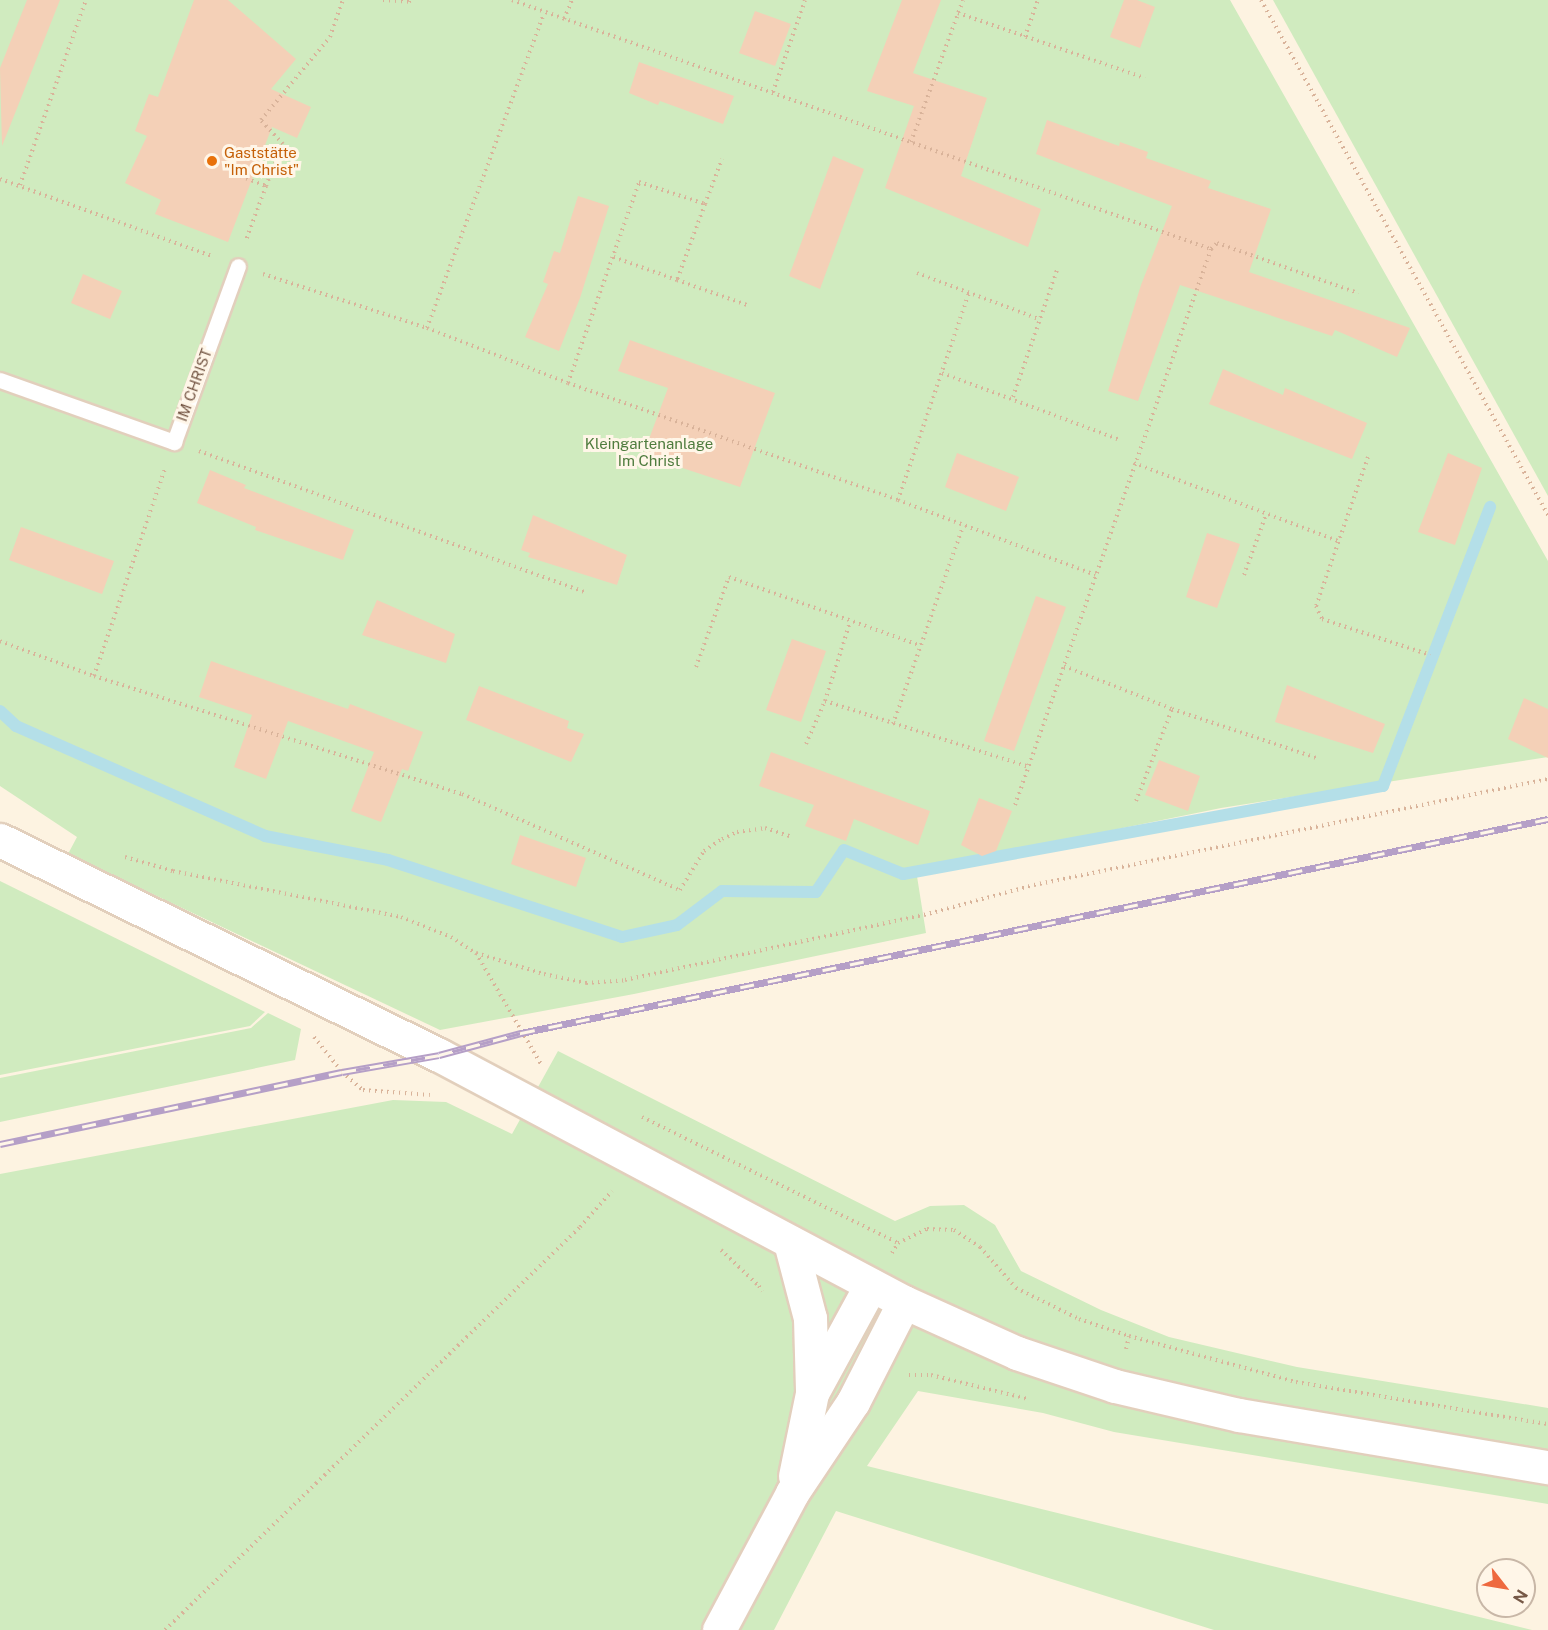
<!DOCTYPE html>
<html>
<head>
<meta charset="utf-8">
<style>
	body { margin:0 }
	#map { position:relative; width:1548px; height:1630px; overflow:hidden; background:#fdf3e1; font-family:"Public Sans",sans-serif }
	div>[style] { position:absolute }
	.green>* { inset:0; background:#d0ebbf }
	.stream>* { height:12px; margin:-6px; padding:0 6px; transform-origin:6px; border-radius:6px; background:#b4dfe8 }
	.building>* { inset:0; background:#f4d0b7 }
	.path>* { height:4px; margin-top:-2px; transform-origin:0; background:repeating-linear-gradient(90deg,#d9b39a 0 1.5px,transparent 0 6px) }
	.roads { filter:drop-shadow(2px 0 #e2cfbc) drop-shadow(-2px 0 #e2cfbc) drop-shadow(0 2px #e2cfbc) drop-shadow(0 -2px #e2cfbc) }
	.lane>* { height:15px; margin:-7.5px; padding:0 7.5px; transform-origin:7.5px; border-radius:7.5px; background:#fff }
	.secondary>* { height:33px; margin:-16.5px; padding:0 16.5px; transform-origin:16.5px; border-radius:16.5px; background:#fff }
	.rail>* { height:7px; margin-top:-3.5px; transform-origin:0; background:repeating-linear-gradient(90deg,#fff6e8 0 14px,#b59fc7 0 28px); box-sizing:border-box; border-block:2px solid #b59fc7 }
	.dots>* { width:16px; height:16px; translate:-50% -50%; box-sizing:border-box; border:3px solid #fff6e8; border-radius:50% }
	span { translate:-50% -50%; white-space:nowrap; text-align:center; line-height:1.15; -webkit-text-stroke:6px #fff6e8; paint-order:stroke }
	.food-label { font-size:15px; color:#c56008 }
	.left { translate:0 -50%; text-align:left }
	.street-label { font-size:15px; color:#765846 }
	.park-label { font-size:15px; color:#4f7c3e }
	.north { position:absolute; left:1476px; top:1558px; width:60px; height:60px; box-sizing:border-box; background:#fff6e8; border:2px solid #c8b7a7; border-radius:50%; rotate:121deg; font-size:16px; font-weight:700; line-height:24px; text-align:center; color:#765846 }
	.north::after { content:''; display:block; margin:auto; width:21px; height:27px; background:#ee693f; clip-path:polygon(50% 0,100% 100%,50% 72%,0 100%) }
</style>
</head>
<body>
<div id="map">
	<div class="green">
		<i style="clip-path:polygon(0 0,1230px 0,1548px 561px,1548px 757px,1221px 808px,916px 870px,926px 933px,634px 994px,440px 1030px,68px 854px,77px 837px,0 786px)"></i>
		<i style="clip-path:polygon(1273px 0,1548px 0,1548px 496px)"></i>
		<i style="clip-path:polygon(0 881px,265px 1012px,250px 1026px,0 1075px)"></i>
		<i style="clip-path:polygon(268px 1013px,301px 1029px,295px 1060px,0 1122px,0 1078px,251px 1028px)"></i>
		<i style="clip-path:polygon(558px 1051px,895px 1221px,930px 1206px,964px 1205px,995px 1225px,1021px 1271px,1101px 1310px,1169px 1337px,1297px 1367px,1548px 1408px,1548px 1504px,1114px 1432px,1043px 1413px,918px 1391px,867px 1466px,1532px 1630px,1214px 1630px,836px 1511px,774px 1630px,0 1630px,0 1174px,393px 1100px,446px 1102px,512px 1134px)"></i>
	</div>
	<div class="stream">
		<i style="left:0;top:711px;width:22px;rotate:43deg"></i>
		<i style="left:16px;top:726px;width:272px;rotate:23.8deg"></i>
		<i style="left:265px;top:836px;width:125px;rotate:11deg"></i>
		<i style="left:388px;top:860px;width:246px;rotate:18.2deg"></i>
		<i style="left:622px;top:937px;width:56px;rotate:-12.3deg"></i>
		<i style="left:677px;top:925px;width:56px;rotate:-37.1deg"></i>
		<i style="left:722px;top:891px;width:94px;rotate:0.6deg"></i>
		<i style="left:816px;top:892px;width:50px;rotate:-56.3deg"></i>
		<i style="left:844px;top:850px;width:64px;rotate:22.1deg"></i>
		<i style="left:903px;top:874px;width:488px;rotate:-10.4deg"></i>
		<i style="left:1383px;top:786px;width:299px;rotate:-69deg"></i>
	</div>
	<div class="building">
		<i style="clip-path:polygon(27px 0,60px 0,2px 146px,0 68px)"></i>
		<i style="clip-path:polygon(194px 0,228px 0,296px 59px,271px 89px,311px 107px,297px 138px,272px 127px,228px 242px,155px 214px,161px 200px,125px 183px,147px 136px,135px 131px,149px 94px,158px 97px)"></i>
		<i style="clip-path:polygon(902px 0,941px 0,913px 73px,987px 98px,961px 176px,1041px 209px,1028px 247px,885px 188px,914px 106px,867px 91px)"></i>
		<i style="clip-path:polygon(1124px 0,1137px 0,1155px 7px,1140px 48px,1110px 37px)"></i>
		<i style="clip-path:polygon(755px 11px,791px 24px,775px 66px,739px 53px)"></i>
		<i style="clip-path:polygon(639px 62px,734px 96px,723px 124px,660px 101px,658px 105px,629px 93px)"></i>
		<i style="clip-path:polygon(1047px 120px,1119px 146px,1120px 142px,1148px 152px,1146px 158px,1211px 181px,1208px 188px,1271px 209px,1249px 272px,1410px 328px,1397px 357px,1335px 330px,1332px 336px,1180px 285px,1138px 401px,1108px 391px,1141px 285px,1172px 206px,1036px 154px)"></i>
		<i style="clip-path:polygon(833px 156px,864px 169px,820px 289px,789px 276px)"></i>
		<i style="clip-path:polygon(578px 196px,609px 206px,580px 298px,559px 351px,525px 337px,548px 284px,543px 282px,554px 251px,560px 253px)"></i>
		<i style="clip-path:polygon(83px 274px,122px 291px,110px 319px,71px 303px)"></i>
		<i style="clip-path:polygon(630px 340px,775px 393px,740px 487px,643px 455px,668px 388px,618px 371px)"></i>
		<i style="clip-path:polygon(1223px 369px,1283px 395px,1285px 388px,1367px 423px,1352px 459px,1209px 404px)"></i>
		<i style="clip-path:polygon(957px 453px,1019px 477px,1006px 511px,945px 487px)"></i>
		<i style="clip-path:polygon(1448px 453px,1482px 468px,1455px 545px,1418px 532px)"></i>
		<i style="clip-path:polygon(210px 470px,246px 485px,244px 488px,354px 530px,343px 560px,255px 530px,256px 527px,197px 503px)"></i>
		<i style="clip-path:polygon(533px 515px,627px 555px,617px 585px,528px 557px,530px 553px,521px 550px)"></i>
		<i style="clip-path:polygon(21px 527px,114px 561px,102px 594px,9px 560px)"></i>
		<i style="clip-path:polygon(1207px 533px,1240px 544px,1217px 608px,1186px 597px)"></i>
		<i style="clip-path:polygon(1036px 596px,1066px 607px,1014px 751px,984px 741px)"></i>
		<i style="clip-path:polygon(377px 600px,455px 634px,446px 663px,362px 635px)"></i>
		<i style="clip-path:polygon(792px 639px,826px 651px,801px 722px,766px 710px)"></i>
		<i style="clip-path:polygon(211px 661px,348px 709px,350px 704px,423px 732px,408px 771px,402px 769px,381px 822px,351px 811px,374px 752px,288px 721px,266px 779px,234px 767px,252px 715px,199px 697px)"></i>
		<i style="clip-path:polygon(1287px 685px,1385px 724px,1373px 753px,1275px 722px)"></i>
		<i style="clip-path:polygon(479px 686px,569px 721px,567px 728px,584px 734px,571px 762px,466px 720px)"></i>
		<i style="clip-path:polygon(1524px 698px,1548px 709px,1548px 758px,1508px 739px)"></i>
		<i style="clip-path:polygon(771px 752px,930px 811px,918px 845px,854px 819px,846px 841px,805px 826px,814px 805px,759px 786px)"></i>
		<i style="clip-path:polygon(1159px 760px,1200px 776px,1188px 811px,1145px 795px)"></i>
		<i style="clip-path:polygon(979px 798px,1012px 811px,996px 851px,982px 856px,961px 845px)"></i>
		<i style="clip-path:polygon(520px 835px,586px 858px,576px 887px,511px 864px)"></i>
	</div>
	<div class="path">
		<i style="left:383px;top:0;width:26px;rotate:4deg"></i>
		<i style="left:409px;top:2px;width:2px;rotate:-63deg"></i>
		<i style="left:512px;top:0;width:742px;rotate:19.61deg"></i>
		<i style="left:1261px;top:0;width:590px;rotate:60.87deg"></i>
		<i style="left:958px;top:13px;width:198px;rotate:19.2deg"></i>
		<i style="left:564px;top:19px;width:21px;rotate:-67deg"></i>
		<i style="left:1025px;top:37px;width:39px;rotate:-71deg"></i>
		<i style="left:773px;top:92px;width:97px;rotate:-70.8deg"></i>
		<i style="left:911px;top:142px;width:151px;rotate:-69.9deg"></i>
		<i style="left:235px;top:174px;width:33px;rotate:21deg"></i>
		<i style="left:266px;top:186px;width:58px;rotate:110.3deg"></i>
		<i style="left:0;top:179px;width:225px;rotate:20deg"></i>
		<i style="left:20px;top:185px;width:196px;rotate:-70.4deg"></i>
		<i style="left:266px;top:186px;width:45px;rotate:-68deg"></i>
		<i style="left:283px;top:144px;width:33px;rotate:-133deg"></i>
		<i style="left:261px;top:120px;width:108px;rotate:-50.3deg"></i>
		<i style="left:330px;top:37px;width:39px;rotate:-71deg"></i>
		<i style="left:705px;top:204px;width:48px;rotate:-69.3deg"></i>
		<i style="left:917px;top:273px;width:130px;rotate:20.7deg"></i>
		<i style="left:263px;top:274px;width:173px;rotate:18.2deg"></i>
		<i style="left:427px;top:328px;width:151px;rotate:21.3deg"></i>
		<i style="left:568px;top:383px;width:350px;rotate:19.5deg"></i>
		<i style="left:898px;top:500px;width:211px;rotate:20.8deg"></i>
		<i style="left:677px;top:280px;width:74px;rotate:19.7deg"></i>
		<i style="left:427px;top:328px;width:336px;rotate:-69.6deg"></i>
		<i style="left:942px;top:373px;width:188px;rotate:20.6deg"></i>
		<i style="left:568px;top:383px;width:213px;rotate:-70.5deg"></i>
		<i style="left:639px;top:182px;width:70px;rotate:18.4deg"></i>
		<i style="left:705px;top:204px;width:81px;rotate:110.2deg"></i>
		<i style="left:677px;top:280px;width:68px;rotate:-160.2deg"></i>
		<i style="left:1013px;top:397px;width:134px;rotate:-70.9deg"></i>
		<i style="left:199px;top:451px;width:411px;rotate:20.1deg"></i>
		<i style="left:1368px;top:457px;width:158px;rotate:109.2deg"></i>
		<i style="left:1316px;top:606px;width:14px;rotate:65deg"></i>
		<i style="left:1322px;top:619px;width:114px;rotate:18.4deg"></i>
		<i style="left:1134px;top:463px;width:218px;rotate:20.9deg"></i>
		<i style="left:898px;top:500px;width:219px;rotate:-71.1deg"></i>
		<i style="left:1244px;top:575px;width:64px;rotate:-69.9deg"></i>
		<i style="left:0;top:641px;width:100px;rotate:20.4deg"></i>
		<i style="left:94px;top:676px;width:386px;rotate:17.8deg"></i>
		<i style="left:462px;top:794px;width:238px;rotate:23.8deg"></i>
		<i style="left:680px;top:890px;width:46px;rotate:-58.4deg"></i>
		<i style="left:704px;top:851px;width:22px;rotate:-34deg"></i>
		<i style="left:722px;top:839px;width:17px;rotate:-25deg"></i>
		<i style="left:737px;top:832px;width:28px;rotate:-8deg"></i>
		<i style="left:765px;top:828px;width:26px;rotate:18deg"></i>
		<i style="left:1064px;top:666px;width:116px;rotate:21.7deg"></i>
		<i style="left:1172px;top:709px;width:153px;rotate:18.7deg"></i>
		<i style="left:696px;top:667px;width:96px;rotate:-69.9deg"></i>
		<i style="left:729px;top:577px;width:202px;rotate:19.7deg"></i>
		<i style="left:94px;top:676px;width:219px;rotate:-71.1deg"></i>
		<i style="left:825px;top:701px;width:214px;rotate:17.9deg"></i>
		<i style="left:893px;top:724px;width:210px;rotate:-70.5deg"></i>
		<i style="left:806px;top:744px;width:47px;rotate:-66.2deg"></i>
		<i style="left:825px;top:701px;width:83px;rotate:-72.4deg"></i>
		<i style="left:1136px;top:801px;width:99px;rotate:-68.6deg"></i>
		<i style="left:1015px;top:805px;width:590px;rotate:-70.58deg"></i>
		<i style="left:1211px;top:249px;width:8px;rotate:-45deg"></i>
		<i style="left:1217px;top:243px;width:150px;rotate:19.5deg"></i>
		<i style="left:125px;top:857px;width:50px;rotate:16.3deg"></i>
		<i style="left:173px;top:871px;width:233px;rotate:11.4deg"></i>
		<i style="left:401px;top:917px;width:54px;rotate:21.8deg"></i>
		<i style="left:451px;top:937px;width:30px;rotate:33deg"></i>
		<i style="left:476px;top:953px;width:131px;rotate:59.7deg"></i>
		<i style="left:476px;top:953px;width:71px;rotate:17.2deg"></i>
		<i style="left:544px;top:974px;width:43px;rotate:12.1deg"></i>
		<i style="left:586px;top:983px;width:39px;rotate:-4deg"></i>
		<i style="left:625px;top:980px;width:306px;rotate:-12.3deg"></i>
		<i style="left:924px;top:915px;width:114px;rotate:-15.3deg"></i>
		<i style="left:1034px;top:885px;width:525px;rotate:-11.65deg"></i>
		<i style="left:314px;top:1037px;width:45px;rotate:51.3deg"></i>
		<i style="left:342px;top:1072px;width:28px;rotate:41deg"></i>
		<i style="left:363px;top:1090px;width:67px;rotate:4.3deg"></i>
		<i style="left:642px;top:1117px;width:285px;rotate:26.2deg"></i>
		<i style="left:721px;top:1250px;width:52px;rotate:43.5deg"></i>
		<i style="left:759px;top:1286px;width:6px;rotate:59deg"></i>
		<i style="left:892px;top:1253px;width:12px;rotate:-59deg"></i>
		<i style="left:898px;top:1243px;width:32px;rotate:-26deg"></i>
		<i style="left:927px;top:1229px;width:27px;rotate:2deg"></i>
		<i style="left:954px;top:1230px;width:31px;rotate:33deg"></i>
		<i style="left:980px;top:1247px;width:55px;rotate:48.7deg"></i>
		<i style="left:1016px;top:1288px;width:70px;rotate:26.2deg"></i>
		<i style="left:1079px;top:1319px;width:53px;rotate:18.8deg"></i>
		<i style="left:1129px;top:1336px;width:173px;rotate:15.4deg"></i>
		<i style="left:1296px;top:1382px;width:255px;rotate:9.5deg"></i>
		<i style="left:1126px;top:1349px;width:13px;rotate:-77deg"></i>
		<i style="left:909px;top:1375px;width:22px"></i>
		<i style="left:931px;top:1375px;width:100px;rotate:13.9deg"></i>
		<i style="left:165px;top:1630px;width:578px;rotate:-44.16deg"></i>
		<i style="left:580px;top:1227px;width:48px;rotate:-48.4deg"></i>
	</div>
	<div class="roads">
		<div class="lane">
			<i style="left:0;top:380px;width:185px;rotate:19.6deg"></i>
			<i style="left:174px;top:442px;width:187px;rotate:-70deg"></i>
		</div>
		<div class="secondary">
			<i style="left:0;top:840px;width:489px;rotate:26.1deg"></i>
			<i style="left:439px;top:1055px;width:527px;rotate:27.98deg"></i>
			<i style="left:904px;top:1302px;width:124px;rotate:24.3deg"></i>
			<i style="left:1017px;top:1353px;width:103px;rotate:18.6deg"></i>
			<i style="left:1115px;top:1386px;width:127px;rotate:13.2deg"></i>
			<i style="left:1239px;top:1415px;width:313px;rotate:9.6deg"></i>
			<i style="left:790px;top:1242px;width:79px;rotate:75.3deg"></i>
			<i style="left:810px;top:1318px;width:73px;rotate:88.4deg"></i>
			<i style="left:795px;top:1476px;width:85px;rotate:-78.4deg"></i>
			<i style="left:812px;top:1393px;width:123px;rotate:-61.4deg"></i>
			<i style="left:719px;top:1630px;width:155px;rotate:-61.9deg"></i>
			<i style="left:792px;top:1493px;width:110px;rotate:-56.2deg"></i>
			<i style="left:853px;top:1402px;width:112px;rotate:-63deg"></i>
		</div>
	</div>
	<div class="rail">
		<i style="left:0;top:1144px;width:349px;rotate:-11.9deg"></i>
		<i style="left:342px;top:1072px;width:98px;rotate:-9.9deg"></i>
		<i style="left:439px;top:1055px;width:85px;rotate:-15deg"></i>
		<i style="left:521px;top:1033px;width:1049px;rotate:-11.77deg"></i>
	</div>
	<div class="dots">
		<i style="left:212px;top:161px;background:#e8710a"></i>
	</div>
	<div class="food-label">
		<span class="left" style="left:224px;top:161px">Gaststätte<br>"Im Christ"</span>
	</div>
	<div class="street-label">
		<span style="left:194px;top:385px;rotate:-70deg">IM CHRIST</span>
	</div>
	<div class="park-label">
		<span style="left:649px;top:452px">Kleingartenanlage<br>Im Christ</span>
	</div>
	<div class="north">N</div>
</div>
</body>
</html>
